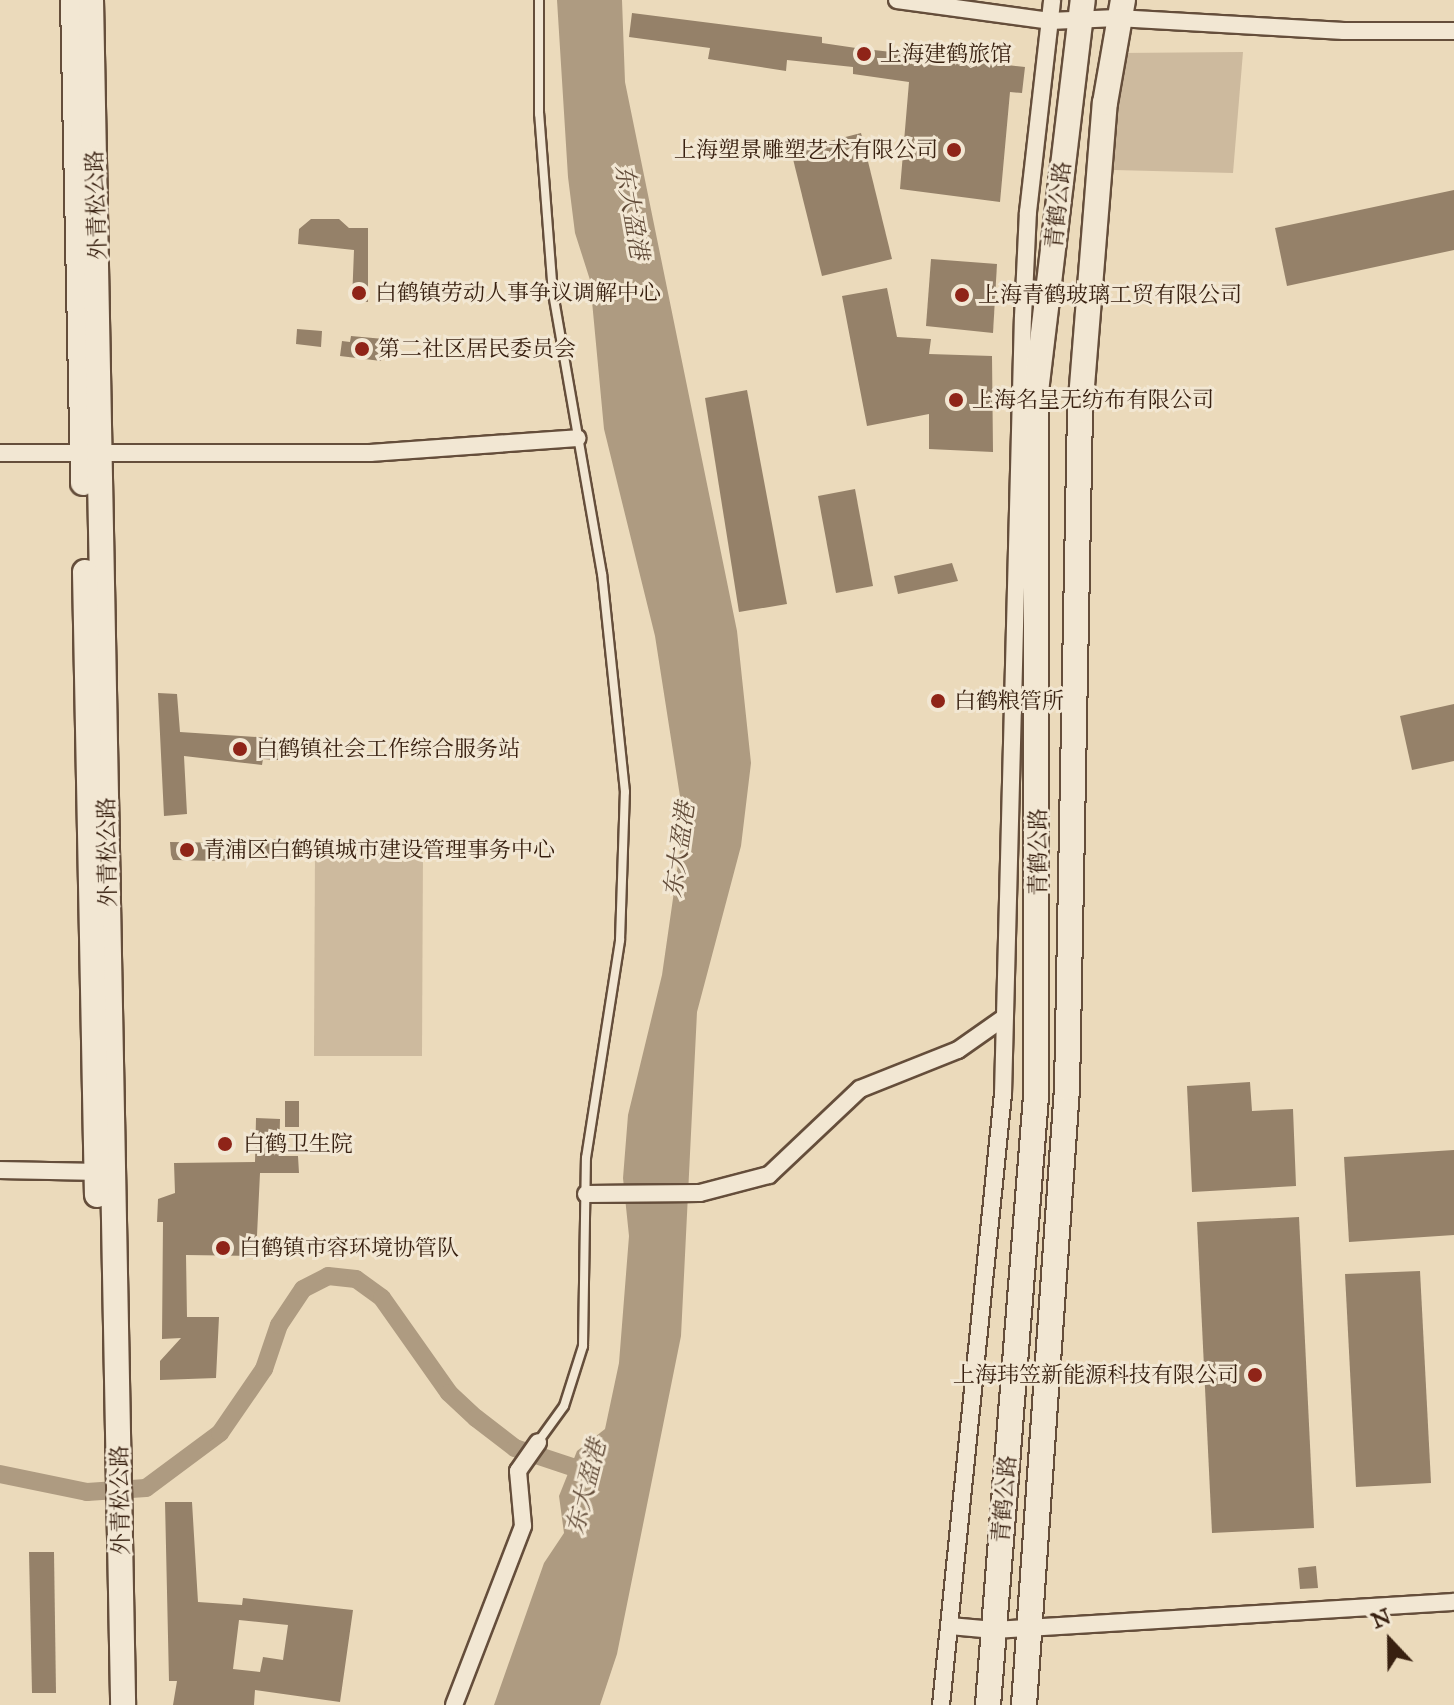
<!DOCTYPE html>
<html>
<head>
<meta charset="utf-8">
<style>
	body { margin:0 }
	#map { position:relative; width:1454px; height:1705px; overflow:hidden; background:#ebdabb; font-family:"IM FELL Great Primer","Noto Serif SC",serif }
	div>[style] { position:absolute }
	.green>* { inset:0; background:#cdba9e }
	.water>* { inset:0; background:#ae9b81 }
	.canal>* { height:18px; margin:-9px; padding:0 9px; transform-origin:9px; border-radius:9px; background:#ae9b81 }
	.building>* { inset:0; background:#958169 }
	.roads { filter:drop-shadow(2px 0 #654e3b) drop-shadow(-2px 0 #654e3b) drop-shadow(0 2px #654e3b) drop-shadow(0 -2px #654e3b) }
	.service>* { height:8px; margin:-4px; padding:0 4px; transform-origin:4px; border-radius:4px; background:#f2e7d3 }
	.minor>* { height:16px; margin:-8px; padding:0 8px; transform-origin:8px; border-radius:8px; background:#f2e7d3 }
	.secondary>* { height:24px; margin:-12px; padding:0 12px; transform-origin:12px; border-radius:12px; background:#f2e7d3 }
	.dots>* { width:22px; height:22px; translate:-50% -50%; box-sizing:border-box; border:4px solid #f2e7d3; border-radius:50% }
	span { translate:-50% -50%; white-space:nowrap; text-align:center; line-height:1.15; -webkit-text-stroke:6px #f2e7d3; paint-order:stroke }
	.poi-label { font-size:22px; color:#382010 }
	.left { translate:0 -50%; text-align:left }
	.right { translate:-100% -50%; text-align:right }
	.street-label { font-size:22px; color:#382010 }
	.water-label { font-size:24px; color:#614b38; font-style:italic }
	.north { position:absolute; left:1350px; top:1601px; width:80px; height:80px; -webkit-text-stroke:6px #f2e7d3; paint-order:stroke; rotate:338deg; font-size:22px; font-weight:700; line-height:32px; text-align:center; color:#382010 }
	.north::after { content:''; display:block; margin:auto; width:28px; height:36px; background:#382010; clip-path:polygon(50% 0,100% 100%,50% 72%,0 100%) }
</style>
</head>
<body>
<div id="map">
	<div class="green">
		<i style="clip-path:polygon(1243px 52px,1233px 173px,1114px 170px,1119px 53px)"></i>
		<i style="clip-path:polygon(315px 849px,423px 849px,422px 1056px,314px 1056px)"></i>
	</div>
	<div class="water">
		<i style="clip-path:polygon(557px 0,622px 0,625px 82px,737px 631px,751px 763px,741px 846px,697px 1012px,681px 1336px,617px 1654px,600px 1705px,494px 1705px,544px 1563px,564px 1533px,559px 1496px,577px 1451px,605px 1429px,619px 1363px,629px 1236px,623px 1178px,628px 1115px,662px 975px,684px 822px,655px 636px,604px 429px,590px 280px,575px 233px,568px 177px)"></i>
	</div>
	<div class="canal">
		<i style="left:0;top:1474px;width:89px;rotate:11.7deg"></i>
		<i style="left:87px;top:1492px;width:59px;rotate:-3.9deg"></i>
		<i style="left:146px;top:1488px;width:92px;rotate:-36.6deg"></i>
		<i style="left:220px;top:1433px;width:78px;rotate:-55.5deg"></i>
		<i style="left:264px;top:1369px;width:46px;rotate:-71.2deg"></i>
		<i style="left:279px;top:1325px;width:43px;rotate:-56.3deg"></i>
		<i style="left:303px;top:1289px;width:28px;rotate:-27deg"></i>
		<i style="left:328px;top:1276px;width:28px;rotate:6deg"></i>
		<i style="left:356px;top:1279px;width:32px;rotate:36deg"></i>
		<i style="left:382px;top:1298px;width:116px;rotate:54.8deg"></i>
		<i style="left:449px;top:1393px;width:37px;rotate:43deg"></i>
		<i style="left:476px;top:1418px;width:49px;rotate:37.6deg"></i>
		<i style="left:515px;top:1448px;width:82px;rotate:18.4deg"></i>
	</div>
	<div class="building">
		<i style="clip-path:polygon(632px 13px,822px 37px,822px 43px,856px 48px,1025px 67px,1022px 93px,1010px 92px,1000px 202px,900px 189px,909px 82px,853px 74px,853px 67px,787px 60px,786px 71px,708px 59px,710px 48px,629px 37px)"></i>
		<i style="clip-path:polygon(861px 133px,892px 259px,822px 276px,791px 151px)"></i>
		<i style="clip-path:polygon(1454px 190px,1454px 250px,1287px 286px,1275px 228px)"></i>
		<i style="clip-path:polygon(311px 219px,339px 219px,349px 228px,368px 228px,368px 302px,352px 301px,354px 250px,298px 244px,299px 229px)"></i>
		<i style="clip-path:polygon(931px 259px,997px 264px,993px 333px,926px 326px)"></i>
		<i style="clip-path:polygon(887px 288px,897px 337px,931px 339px,929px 354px,992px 356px,993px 452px,929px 449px,929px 414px,867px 426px,842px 296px)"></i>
		<i style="clip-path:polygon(297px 329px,322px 331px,321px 347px,296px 344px)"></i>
		<i style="clip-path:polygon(351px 336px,384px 339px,381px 361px,340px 356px,342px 341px,350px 342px)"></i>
		<i style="clip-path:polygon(747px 390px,787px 604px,739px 612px,705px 398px)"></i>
		<i style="clip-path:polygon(855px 489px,873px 586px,836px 593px,818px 496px)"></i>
		<i style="clip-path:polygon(952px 563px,958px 581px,898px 594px,894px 576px)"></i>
		<i style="clip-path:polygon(158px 693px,177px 694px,180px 732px,273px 738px,279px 742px,278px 760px,263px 759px,262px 765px,184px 756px,187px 814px,164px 816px)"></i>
		<i style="clip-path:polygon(1454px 704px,1454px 761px,1412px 770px,1400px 716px)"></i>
		<i style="clip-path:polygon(238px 838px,291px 840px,291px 858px,216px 861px,173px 860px,171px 855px,170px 842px,238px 843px)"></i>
		<i style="clip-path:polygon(1250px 1082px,1252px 1111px,1293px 1109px,1296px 1186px,1192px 1192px,1187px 1086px)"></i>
		<i style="clip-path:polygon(285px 1101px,299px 1101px,299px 1127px,285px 1127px)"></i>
		<i style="clip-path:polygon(256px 1118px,280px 1119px,279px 1156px,298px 1156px,299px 1173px,260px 1173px,256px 1256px,186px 1255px,187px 1317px,219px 1317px,216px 1378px,160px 1380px,160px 1361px,181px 1338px,162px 1339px,163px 1222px,157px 1222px,158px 1199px,175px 1193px,174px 1163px,255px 1162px)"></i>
		<i style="clip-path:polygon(1454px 1150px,1454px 1235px,1349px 1242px,1344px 1157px)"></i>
		<i style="clip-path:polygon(1299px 1217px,1314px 1528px,1212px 1533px,1197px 1222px)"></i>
		<i style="clip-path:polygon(1420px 1271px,1431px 1483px,1356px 1487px,1345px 1274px)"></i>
		<i style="clip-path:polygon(evenodd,165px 1502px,192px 1502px,198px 1602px,242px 1605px,243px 1598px,353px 1610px,340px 1702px,255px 1690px,254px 1705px,173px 1705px,177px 1681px,169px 1681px,165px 1502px,239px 1620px,288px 1625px,283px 1660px,263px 1657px,260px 1672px,233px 1669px,239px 1620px)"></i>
		<i style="clip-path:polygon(29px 1552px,54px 1552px,56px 1693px,32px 1693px)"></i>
		<i style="clip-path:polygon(1316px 1566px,1318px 1588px,1300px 1589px,1298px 1568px)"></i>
	</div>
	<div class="roads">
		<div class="service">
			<i style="left:538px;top:1442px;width:44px;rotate:-54.2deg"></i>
			<i style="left:564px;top:1406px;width:63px;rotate:-72.4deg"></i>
			<i style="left:583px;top:1346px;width:188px;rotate:-89.1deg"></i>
			<i style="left:586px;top:1158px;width:221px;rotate:-81.1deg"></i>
			<i style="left:620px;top:940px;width:148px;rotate:-88.1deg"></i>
			<i style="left:625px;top:792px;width:219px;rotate:-96deg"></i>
			<i style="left:602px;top:574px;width:284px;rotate:-99.9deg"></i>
			<i style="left:553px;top:294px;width:181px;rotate:-94.4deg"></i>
			<i style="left:539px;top:114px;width:114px;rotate:-90deg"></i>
		</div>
		<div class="minor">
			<i style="left:897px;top:0;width:154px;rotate:7.8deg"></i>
			<i style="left:1050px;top:21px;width:67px;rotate:-2.6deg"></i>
			<i style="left:1117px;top:18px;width:227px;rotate:3.3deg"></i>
			<i style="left:1344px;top:31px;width:110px"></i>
			<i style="left:0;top:453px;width:370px"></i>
			<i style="left:370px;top:453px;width:208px;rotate:-4.1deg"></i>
			<i style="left:0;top:1170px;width:106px;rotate:1.1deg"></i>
			<i style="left:586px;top:1194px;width:114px;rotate:-0.5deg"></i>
			<i style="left:700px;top:1193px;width:71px;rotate:-14.6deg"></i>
			<i style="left:769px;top:1175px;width:125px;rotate:-43.4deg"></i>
			<i style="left:860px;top:1089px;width:105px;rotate:-21.7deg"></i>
			<i style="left:958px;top:1050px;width:57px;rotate:-35.1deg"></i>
			<i style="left:950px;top:1626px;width:44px;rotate:5.2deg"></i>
			<i style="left:994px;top:1630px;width:461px;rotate:-3.5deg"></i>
			<i style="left:454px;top:1705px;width:192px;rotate:-68.9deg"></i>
			<i style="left:523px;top:1526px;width:55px;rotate:-95.2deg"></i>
			<i style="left:518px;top:1471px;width:35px;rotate:-55deg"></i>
			<i style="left:941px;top:1705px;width:614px;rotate:-84.21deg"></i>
			<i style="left:1003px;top:1094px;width:777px;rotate:-88.53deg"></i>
			<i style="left:1023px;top:317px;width:105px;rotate:-87.3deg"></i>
			<i style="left:1028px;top:212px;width:213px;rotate:-83.5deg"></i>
		</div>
		<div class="secondary">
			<i style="left:73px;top:0;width:483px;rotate:88.8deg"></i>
			<i style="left:91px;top:0;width:1705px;rotate:88.92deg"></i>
			<i style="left:85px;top:572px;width:623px;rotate:88.9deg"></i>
			<i style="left:988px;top:1705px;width:611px;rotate:-85.49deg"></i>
			<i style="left:1036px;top:1096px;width:704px;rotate:-90deg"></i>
			<i style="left:1036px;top:392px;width:395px;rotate:-83.2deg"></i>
			<i style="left:1024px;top:1705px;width:618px;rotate:-86.01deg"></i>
			<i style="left:1067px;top:1088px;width:677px;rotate:-88.9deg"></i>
			<i style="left:1080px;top:411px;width:309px;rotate:-85.4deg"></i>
			<i style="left:1105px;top:103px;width:105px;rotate:-80.1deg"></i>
		</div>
	</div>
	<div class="dots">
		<i style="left:864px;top:54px;background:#8f2418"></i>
		<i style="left:954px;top:150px;background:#8f2418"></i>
		<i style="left:359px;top:293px;background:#8f2418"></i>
		<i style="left:962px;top:295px;background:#8f2418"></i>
		<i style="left:362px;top:349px;background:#8f2418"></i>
		<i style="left:956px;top:400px;background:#8f2418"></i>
		<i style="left:938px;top:701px;background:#8f2418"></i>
		<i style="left:240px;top:749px;background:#8f2418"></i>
		<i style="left:187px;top:850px;background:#8f2418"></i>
		<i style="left:225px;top:1144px;background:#8f2418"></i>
		<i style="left:223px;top:1248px;background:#8f2418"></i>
		<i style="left:1255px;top:1375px;background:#8f2418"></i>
	</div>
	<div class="poi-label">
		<span class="left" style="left:880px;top:54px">上海建鹤旅馆</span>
		<span class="right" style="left:938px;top:150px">上海塑景雕塑艺术有限公司</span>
		<span class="left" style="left:375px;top:293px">白鹤镇劳动人事争议调解中心</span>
		<span class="left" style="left:978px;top:295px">上海青鹤玻璃工贸有限公司</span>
		<span class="left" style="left:378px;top:349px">第二社区居民委员会</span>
		<span class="left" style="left:972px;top:400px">上海名呈无纺布有限公司</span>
		<span class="left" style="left:954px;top:701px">白鹤粮管所</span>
		<span class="left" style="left:256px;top:749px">白鹤镇社会工作综合服务站</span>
		<span class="left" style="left:203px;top:850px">青浦区白鹤镇城市建设管理事务中心</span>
		<span class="left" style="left:243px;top:1144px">白鹤卫生院</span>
		<span class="left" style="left:239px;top:1248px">白鹤镇市容环境协管队</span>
		<span class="right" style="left:1239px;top:1375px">上海玮笠新能源科技有限公司</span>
	</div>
	<div class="street-label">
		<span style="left:96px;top:205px;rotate:-92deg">外青松公路</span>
		<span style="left:1058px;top:205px;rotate:-84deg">青鹤公路</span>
		<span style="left:107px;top:852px;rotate:-91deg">外青松公路</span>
		<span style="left:1038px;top:852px;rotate:-90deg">青鹤公路</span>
		<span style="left:1004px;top:1499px;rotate:-85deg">青鹤公路</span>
		<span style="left:120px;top:1500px;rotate:-91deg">外青松公路</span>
	</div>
	<div class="water-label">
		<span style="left:631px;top:212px;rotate:80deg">东大盈港</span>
		<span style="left:680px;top:850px;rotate:-82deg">东大盈港</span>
		<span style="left:587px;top:1487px;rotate:-76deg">东大盈港</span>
	</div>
	<div class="north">N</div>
</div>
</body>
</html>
